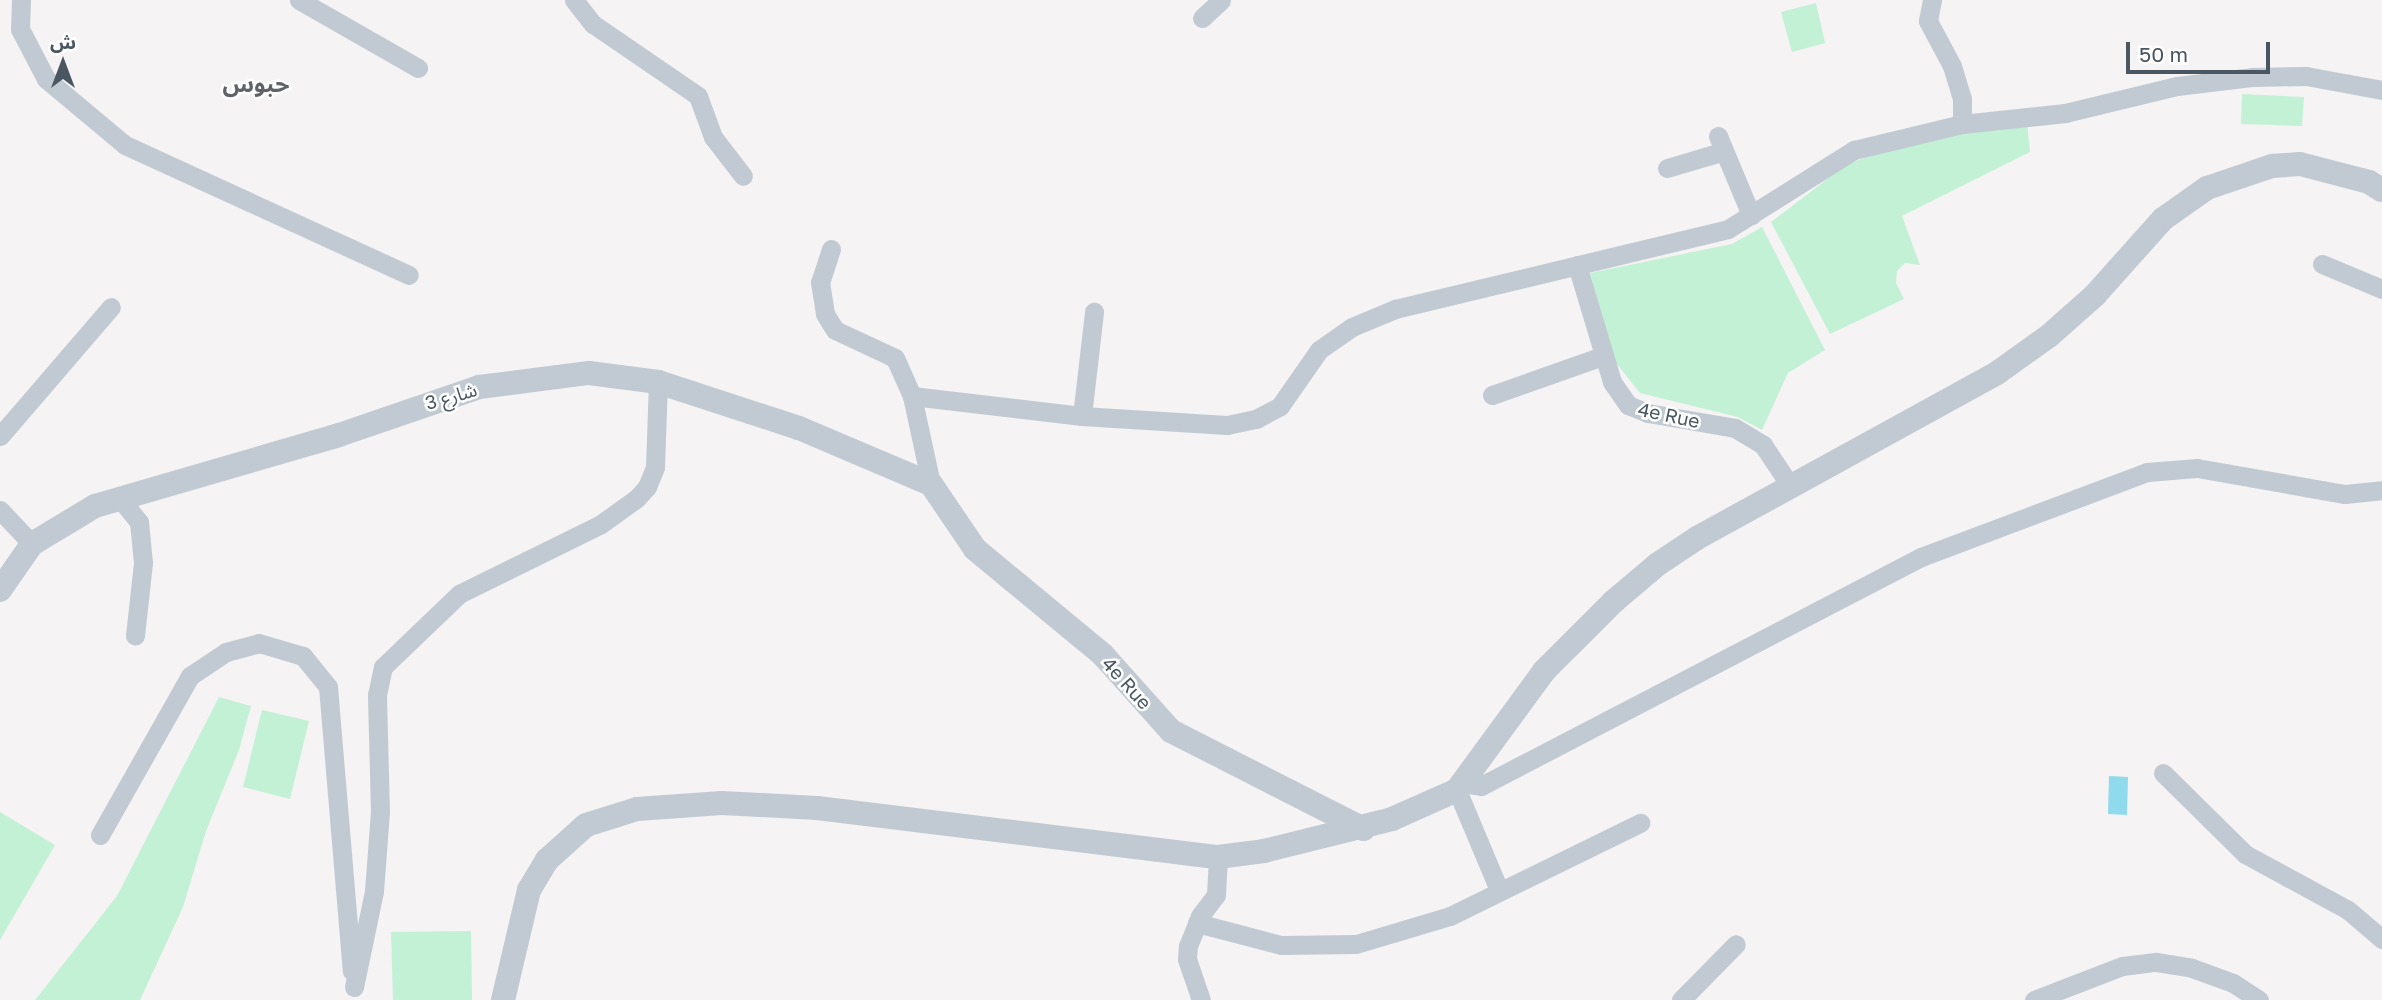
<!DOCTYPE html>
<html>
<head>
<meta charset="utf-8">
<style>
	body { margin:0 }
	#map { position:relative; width:2382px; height:1000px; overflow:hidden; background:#f5f3f3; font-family:"Golos Text","Noto Sans Arabic",sans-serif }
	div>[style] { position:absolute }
	.green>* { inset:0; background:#c3f1d5 }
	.water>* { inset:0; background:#90daee }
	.minor>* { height:19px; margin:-9.5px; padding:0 9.5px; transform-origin:9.5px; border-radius:9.5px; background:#c1cad2 }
	.tertiary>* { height:24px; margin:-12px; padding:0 12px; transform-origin:12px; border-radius:12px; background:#c1cad2 }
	span { translate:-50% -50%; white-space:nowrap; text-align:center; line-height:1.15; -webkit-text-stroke:5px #fff; paint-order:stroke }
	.street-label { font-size:19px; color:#4a5661 }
	.quarter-label { font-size:23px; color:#5f6368; font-weight:700 }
	.north { position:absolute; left:28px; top:28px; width:70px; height:70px; -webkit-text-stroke:5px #fff; paint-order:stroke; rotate:0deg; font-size:19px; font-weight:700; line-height:28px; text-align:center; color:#4a5661 }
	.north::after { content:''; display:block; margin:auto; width:24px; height:32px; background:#4a5661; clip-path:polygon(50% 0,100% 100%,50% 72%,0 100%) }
	.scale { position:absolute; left:2126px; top:42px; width:144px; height:32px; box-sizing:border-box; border:4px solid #4a5661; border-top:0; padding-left:9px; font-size:21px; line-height:24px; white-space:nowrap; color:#4a5661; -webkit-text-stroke:5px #fff; paint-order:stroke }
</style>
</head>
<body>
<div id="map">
	<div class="green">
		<i style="clip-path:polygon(1816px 3px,1825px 43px,1792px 52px,1781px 12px)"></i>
		<i style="clip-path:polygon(2242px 94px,2304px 97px,2302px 126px,2241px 124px)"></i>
		<i style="clip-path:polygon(2027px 122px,2030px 152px,1902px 216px,1920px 265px,1905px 263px,1897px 271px,1896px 283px,1904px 299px,1830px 334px,1771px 222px,1847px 164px,1948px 130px)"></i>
		<i style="clip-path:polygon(1762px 227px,1825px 350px,1788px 373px,1762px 430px,1738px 417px,1640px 393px,1613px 359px,1590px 273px,1732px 244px)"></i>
		<i style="clip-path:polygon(219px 697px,251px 706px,239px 750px,206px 831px,183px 907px,140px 1000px,35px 1000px,117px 896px)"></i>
		<i style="clip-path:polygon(262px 710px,309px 721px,290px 799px,243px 787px)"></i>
		<i style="clip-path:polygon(0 812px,55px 845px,0 940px)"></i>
		<i style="clip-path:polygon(471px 931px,472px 1000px,393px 1000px,391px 932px)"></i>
	</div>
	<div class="water">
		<i style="clip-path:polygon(2109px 776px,2128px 777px,2127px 815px,2108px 814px)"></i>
	</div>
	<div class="minor">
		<i style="left:21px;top:0;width:29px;rotate:92deg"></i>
		<i style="left:20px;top:29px;width:56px;rotate:62.5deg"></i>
		<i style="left:46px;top:79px;width:103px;rotate:39.9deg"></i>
		<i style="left:125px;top:145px;width:312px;rotate:24.6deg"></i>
		<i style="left:299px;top:0;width:137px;rotate:29.7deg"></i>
		<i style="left:574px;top:0;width:31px;rotate:52deg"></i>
		<i style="left:593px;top:24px;width:127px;rotate:34.4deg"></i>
		<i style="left:698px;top:96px;width:44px;rotate:69.9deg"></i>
		<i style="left:713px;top:137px;width:49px;rotate:52.4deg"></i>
		<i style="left:1932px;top:0;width:21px;rotate:101deg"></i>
		<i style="left:1928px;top:21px;width:51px;rotate:61.9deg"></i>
		<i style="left:1952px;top:66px;width:34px;rotate:73deg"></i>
		<i style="left:1962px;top:99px;width:25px;rotate:90deg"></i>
		<i style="left:1202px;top:18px;width:26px;rotate:-43deg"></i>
		<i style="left:1718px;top:136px;width:86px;rotate:67.3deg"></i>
		<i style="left:1667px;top:168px;width:56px;rotate:-16.5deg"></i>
		<i style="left:831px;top:249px;width:35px;rotate:108deg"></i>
		<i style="left:820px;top:282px;width:32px;rotate:81deg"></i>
		<i style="left:825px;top:314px;width:19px;rotate:58deg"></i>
		<i style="left:835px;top:330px;width:66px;rotate:25deg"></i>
		<i style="left:895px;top:358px;width:42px;rotate:65.9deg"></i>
		<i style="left:2322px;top:264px;width:65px;rotate:22.6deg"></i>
		<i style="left:1577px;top:265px;width:122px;rotate:73.3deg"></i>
		<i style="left:1612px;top:382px;width:28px;rotate:55deg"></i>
		<i style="left:1628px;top:405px;width:22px;rotate:22deg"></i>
		<i style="left:1648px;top:413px;width:88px;rotate:9.8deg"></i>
		<i style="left:1735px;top:428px;width:33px;rotate:31deg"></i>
		<i style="left:1763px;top:445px;width:50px;rotate:56.3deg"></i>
		<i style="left:1492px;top:395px;width:118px;rotate:-19.4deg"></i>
		<i style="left:1082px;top:416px;width:105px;rotate:-83.4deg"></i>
		<i style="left:0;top:436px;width:170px;rotate:-49.3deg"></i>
		<i style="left:931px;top:484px;width:90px;rotate:-102.2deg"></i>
		<i style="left:912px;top:396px;width:171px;rotate:6.7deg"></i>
		<i style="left:1082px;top:416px;width:145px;rotate:3.6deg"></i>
		<i style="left:1227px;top:425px;width:30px;rotate:-12deg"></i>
		<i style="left:1256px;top:419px;width:27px;rotate:-28deg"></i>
		<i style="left:1280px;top:406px;width:68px;rotate:-55.1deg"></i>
		<i style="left:1319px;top:350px;width:40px;rotate:-34.9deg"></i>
		<i style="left:1352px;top:327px;width:47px;rotate:-22.7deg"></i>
		<i style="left:1395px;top:309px;width:342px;rotate:-13.5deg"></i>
		<i style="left:1728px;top:229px;width:149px;rotate:-32.1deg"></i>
		<i style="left:1854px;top:150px;width:111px;rotate:-13.5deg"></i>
		<i style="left:1962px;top:124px;width:104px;rotate:-6.1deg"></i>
		<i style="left:2065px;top:113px;width:115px;rotate:-13.6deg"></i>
		<i style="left:2177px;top:86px;width:77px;rotate:-6.8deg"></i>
		<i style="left:2253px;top:77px;width:53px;rotate:-1.1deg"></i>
		<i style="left:2306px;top:76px;width:77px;rotate:10.4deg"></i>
		<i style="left:122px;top:501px;width:27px;rotate:51deg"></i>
		<i style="left:139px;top:522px;width:41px;rotate:84.4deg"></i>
		<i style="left:143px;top:563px;width:73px;rotate:96.3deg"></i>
		<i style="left:0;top:510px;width:47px;rotate:46.7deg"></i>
		<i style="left:2163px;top:773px;width:115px;rotate:44.6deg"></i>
		<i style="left:2245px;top:854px;width:117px;rotate:28.5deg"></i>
		<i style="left:2348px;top:910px;width:45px;rotate:40.5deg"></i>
		<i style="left:1462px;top:783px;width:19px;rotate:9deg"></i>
		<i style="left:1481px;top:786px;width:496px;rotate:-27.5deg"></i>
		<i style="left:1921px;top:557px;width:241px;rotate:-20.6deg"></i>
		<i style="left:2147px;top:472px;width:50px;rotate:-4.6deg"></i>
		<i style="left:2197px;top:468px;width:150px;rotate:10deg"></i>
		<i style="left:2345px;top:494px;width:37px;rotate:-6deg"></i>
		<i style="left:1457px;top:790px;width:108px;rotate:67.2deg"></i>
		<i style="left:100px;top:835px;width:183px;rotate:-60.5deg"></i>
		<i style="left:190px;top:676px;width:43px;rotate:-33.7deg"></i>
		<i style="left:226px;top:652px;width:34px;rotate:-15deg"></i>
		<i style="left:259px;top:643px;width:46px;rotate:16.5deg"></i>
		<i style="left:303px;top:656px;width:40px;rotate:51deg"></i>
		<i style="left:328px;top:687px;width:285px;rotate:85.2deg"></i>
		<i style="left:1197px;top:923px;width:87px;rotate:14.7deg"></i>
		<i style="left:1281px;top:945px;width:75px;rotate:-0.8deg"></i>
		<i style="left:1356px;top:944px;width:98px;rotate:-16.6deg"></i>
		<i style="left:1450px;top:916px;width:212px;rotate:-26.1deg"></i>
		<i style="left:354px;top:987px;width:98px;rotate:-78.2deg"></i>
		<i style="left:374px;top:891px;width:79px;rotate:-85.7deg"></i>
		<i style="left:380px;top:812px;width:117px;rotate:-91.5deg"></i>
		<i style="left:377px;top:695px;width:29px;rotate:-78deg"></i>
		<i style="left:383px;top:667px;width:105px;rotate:-43.8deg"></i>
		<i style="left:459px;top:594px;width:158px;rotate:-26.2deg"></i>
		<i style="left:601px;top:524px;width:44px;rotate:-35.8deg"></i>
		<i style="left:637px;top:498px;width:15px;rotate:-48deg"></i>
		<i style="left:647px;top:487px;width:22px;rotate:-68deg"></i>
		<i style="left:655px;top:467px;width:85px;rotate:-88deg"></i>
		<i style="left:1201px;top:1000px;width:43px;rotate:-108.9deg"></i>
		<i style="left:1187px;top:959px;width:13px;rotate:-86deg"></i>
		<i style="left:1188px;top:946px;width:32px;rotate:-68deg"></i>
		<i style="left:1200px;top:916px;width:26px;rotate:-53deg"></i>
		<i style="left:1216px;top:895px;width:38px;rotate:-87deg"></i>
		<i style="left:1681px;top:1000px;width:78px;rotate:-45.5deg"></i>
		<i style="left:2034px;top:1000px;width:94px;rotate:-21.1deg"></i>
		<i style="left:2122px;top:966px;width:34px;rotate:-7deg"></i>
		<i style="left:2156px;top:962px;width:36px;rotate:9deg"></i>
		<i style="left:2192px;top:968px;width:44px;rotate:20.1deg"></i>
		<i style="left:2233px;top:983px;width:31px;rotate:33deg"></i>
	</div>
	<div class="tertiary">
		<i style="left:0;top:590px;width:56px;rotate:-55.2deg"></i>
		<i style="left:32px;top:544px;width:74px;rotate:-31.1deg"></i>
		<i style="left:95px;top:506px;width:254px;rotate:-16.2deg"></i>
		<i style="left:339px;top:435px;width:148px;rotate:-18.9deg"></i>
		<i style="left:479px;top:387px;width:111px;rotate:-7.3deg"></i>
		<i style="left:589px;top:373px;width:70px;rotate:7.4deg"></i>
		<i style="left:658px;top:382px;width:148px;rotate:18.1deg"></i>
		<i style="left:799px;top:428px;width:143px;rotate:23deg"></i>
		<i style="left:931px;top:484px;width:78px;rotate:55.9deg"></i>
		<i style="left:975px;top:549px;width:166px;rotate:39.6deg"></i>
		<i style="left:1103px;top:655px;width:102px;rotate:48.2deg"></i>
		<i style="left:1171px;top:731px;width:216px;rotate:27deg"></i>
		<i style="left:503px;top:1000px;width:113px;rotate:-76.7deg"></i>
		<i style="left:529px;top:890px;width:35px;rotate:-59deg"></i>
		<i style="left:547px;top:860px;width:52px;rotate:-41.9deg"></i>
		<i style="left:586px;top:825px;width:53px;rotate:-17.4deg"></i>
		<i style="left:637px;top:809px;width:85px;rotate:-4deg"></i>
		<i style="left:722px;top:803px;width:95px;rotate:3deg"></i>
		<i style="left:817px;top:808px;width:404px;rotate:7deg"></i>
		<i style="left:1218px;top:857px;width:46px;rotate:-7.4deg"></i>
		<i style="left:1264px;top:851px;width:132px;rotate:-14deg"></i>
		<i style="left:1392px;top:819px;width:71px;rotate:-24deg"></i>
		<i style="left:1457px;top:790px;width:147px;rotate:-53.8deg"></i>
		<i style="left:1544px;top:671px;width:98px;rotate:-45deg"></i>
		<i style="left:1613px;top:602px;width:59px;rotate:-40.2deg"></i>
		<i style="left:1658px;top:564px;width:47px;rotate:-33.7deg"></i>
		<i style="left:1697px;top:538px;width:342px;rotate:-28.8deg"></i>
		<i style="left:1997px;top:373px;width:65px;rotate:-35.6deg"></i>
		<i style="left:2050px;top:335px;width:60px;rotate:-41.6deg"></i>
		<i style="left:2095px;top:295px;width:102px;rotate:-48.2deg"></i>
		<i style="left:2163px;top:219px;width:54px;rotate:-35.2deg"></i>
		<i style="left:2207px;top:188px;width:69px;rotate:-18.7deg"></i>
		<i style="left:2272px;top:166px;width:28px;rotate:-4deg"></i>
		<i style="left:2300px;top:164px;width:71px;rotate:14.6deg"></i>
		<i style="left:2369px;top:182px;width:15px;rotate:32deg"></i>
	</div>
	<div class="street-label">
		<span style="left:451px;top:396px;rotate:-16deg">شارع 3</span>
		<span style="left:1669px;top:415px;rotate:12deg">4e Rue</span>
		<span style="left:1127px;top:683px;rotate:48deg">4e Rue</span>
	</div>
	<div class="quarter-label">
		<span style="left:256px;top:83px">حبوس</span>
	</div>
	<div class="north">ش</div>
	<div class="scale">50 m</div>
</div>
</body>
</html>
